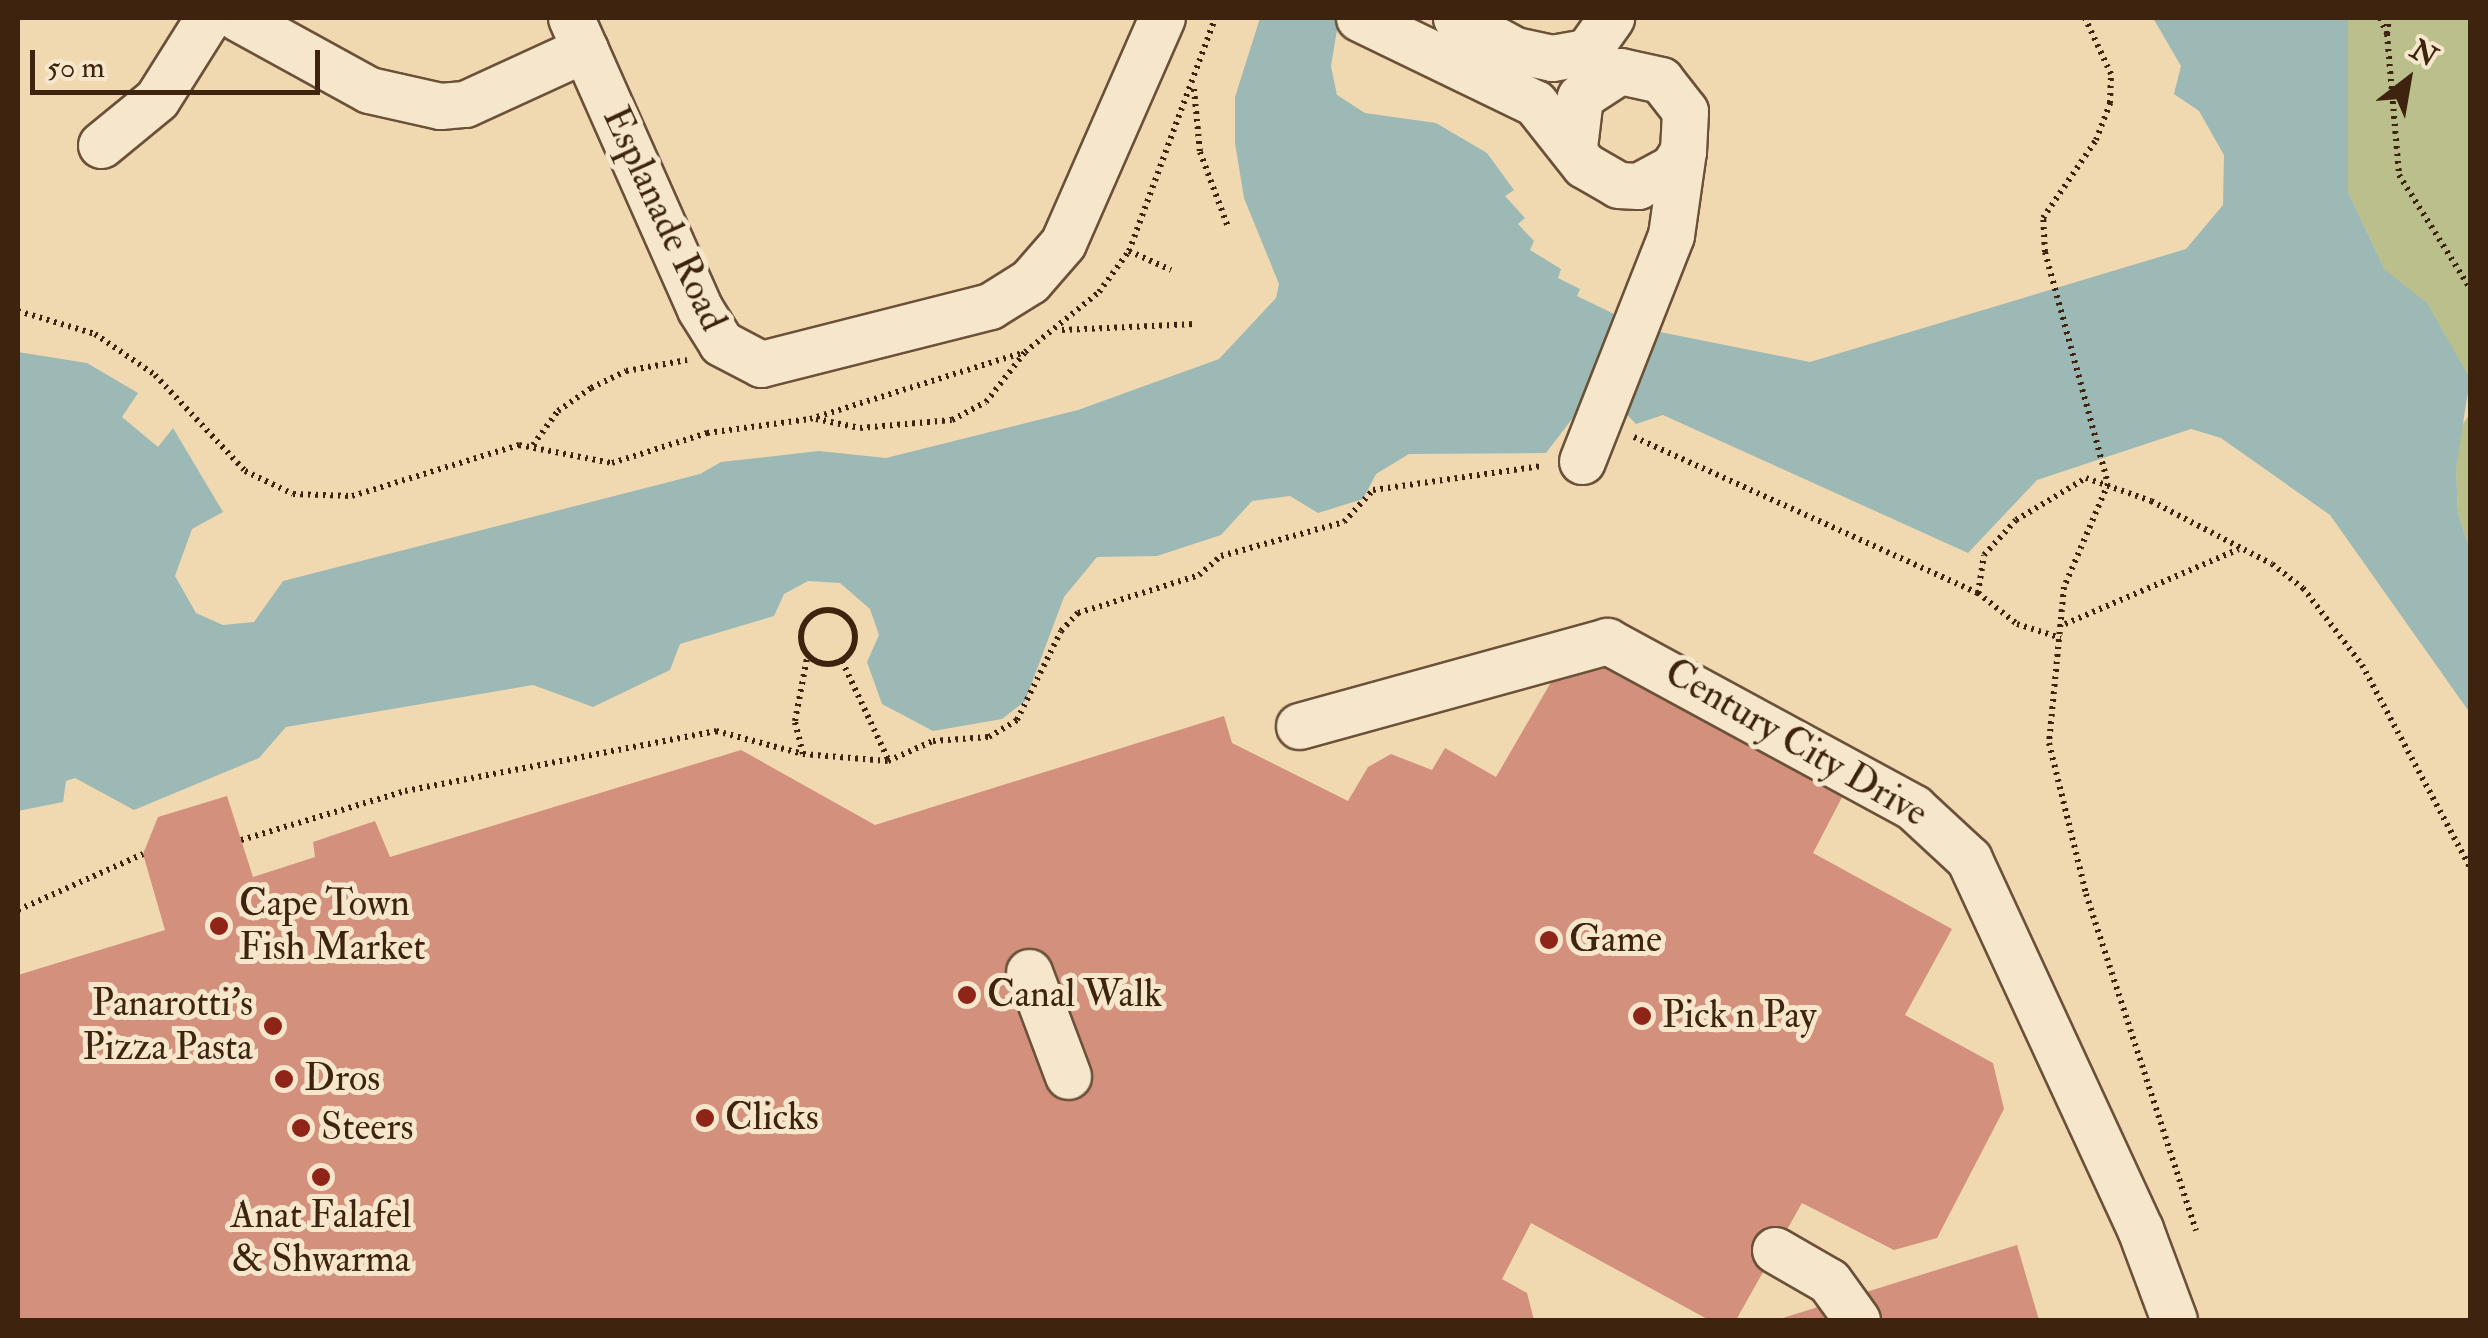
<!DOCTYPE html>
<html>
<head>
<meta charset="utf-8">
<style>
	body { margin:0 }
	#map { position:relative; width:2488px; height:1338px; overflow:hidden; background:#f0d9b1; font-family:"IM FELL Double Pica",serif }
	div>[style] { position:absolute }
	.green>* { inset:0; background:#babf8b }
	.water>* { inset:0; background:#9db9b5 }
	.building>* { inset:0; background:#d3907c }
	.path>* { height:6px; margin-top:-3px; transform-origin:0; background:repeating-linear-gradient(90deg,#3e240f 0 2.5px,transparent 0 7.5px) }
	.path>.ring { margin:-3px; padding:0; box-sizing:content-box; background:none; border:6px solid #3e240f; border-radius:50% }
	.roads { filter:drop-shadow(2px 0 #6a5138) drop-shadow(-2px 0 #6a5138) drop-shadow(0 2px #6a5138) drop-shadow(0 -2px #6a5138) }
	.minor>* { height:45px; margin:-22.5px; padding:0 22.5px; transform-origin:22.5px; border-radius:22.5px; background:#f5e6cc }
	.path-bridge>* { height:6px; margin-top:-3px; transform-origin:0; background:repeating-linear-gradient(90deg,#3e240f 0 2.5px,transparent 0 7.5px) }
	.dots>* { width:28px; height:28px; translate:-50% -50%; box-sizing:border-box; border:5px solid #f5e6cc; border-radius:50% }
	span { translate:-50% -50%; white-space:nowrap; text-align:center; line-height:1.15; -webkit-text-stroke:10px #f5e6cc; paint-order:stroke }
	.street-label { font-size:38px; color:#3e240f }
	.poi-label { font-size:38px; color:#3e240f }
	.left { translate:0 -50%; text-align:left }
	.right { translate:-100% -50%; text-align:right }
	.frame { position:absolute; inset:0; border:20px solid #3e240f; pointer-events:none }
	.north { position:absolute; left:2358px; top:30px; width:100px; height:100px; -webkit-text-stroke:8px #f5e6cc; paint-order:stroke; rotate:31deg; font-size:28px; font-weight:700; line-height:40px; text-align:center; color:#3e240f }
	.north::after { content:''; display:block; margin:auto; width:35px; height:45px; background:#3e240f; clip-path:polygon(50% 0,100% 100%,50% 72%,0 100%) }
	.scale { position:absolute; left:30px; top:50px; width:290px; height:45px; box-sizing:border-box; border:5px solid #3e240f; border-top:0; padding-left:12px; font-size:30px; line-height:35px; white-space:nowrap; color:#3e240f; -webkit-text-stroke:8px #f5e6cc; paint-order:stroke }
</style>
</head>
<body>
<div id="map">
	<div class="green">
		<i style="clip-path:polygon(2348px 18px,2470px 18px,2470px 390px,2442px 330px,2385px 270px,2348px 192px)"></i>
		<i style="clip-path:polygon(2470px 413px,2470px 550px,2458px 513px,2456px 468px,2458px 432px)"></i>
	</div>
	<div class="water">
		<i style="clip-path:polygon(1260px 18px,1339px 18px,1331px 66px,1337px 95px,1365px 113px,1436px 123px,1487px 153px,1514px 190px,1505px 196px,1525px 218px,1518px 224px,1534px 241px,1530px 250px,1561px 269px,1558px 278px,1580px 289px,1577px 296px,1645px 329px,1810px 362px,2186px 249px,2223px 205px,2224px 155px,2199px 111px,2174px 94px,2181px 66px,2153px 18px,2348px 18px,2348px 192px,2385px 270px,2427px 303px,2470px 379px,2456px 468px,2458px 513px,2470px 550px,2470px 713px,2330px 515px,2221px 438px,2191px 429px,2037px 480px,1968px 553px,1663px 415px,1636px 424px,1598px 385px,1546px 453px,1409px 454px,1376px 474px,1363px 499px,1318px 513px,1290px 496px,1252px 501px,1221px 535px,1157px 556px,1097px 557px,1064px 597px,1025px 701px,1002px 719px,933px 731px,882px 704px,867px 662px,879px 635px,870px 609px,840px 583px,808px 581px,784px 594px,774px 616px,680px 644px,670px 670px,593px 707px,533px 685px,286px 727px,259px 758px,134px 810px,75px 778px,66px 781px,63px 802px,18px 811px,18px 352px,87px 363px,138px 393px,122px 417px,158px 447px,173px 428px,223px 512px,192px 529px,175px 576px,196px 613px,223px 625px,254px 622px,283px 581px,700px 474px,721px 462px,819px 451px,886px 458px,1078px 410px,1219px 359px,1276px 298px,1279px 284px,1244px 198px,1235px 143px,1235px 97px)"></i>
	</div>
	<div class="building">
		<i style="clip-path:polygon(1619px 660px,1850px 782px,1813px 853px,1952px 929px,1905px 1015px,1993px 1063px,2004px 1109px,1937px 1238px,1894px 1250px,1802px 1203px,1736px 1320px,1709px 1320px,1531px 1223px,1502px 1279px,1527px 1293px,1534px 1320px,18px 1320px,18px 975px,165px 930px,143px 854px,158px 817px,227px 796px,253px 877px,315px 857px,313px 842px,375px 821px,390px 857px,741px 750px,875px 825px,1224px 716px,1232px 743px,1348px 801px,1368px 767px,1391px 754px,1432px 770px,1445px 748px,1496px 777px,1554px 677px)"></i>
		<i style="clip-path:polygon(2017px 1245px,2039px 1320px,1776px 1320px)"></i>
	</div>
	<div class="path">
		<i style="left:2380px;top:18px;width:17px;rotate:66deg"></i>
		<i style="left:2387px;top:34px;width:16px;rotate:-83deg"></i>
		<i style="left:2387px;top:34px;width:142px;rotate:85.1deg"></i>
		<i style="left:2399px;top:175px;width:133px;rotate:57.9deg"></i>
		<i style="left:1194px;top:89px;width:63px;rotate:84.6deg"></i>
		<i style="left:1200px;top:152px;width:80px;rotate:69.5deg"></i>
		<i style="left:1129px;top:251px;width:46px;rotate:24.3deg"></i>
		<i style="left:2045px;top:252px;width:34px;rotate:-93deg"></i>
		<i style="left:2043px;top:218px;width:94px;rotate:-55.8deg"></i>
		<i style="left:2096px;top:140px;width:40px;rotate:-69deg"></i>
		<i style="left:2110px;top:103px;width:29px;rotate:-88deg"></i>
		<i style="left:2111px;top:74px;width:62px;rotate:-114.9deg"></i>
		<i style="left:18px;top:311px;width:80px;rotate:16.6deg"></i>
		<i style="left:95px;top:334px;width:73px;rotate:34.3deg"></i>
		<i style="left:155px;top:375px;width:132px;rotate:46.8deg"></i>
		<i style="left:245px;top:471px;width:53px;rotate:25.6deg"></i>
		<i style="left:293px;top:494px;width:59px;rotate:1.9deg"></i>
		<i style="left:352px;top:496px;width:175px;rotate:-17deg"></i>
		<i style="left:519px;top:445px;width:95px;rotate:11deg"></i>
		<i style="left:612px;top:463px;width:100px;rotate:-17.5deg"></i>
		<i style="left:707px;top:433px;width:104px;rotate:-7.7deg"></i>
		<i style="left:810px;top:419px;width:225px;rotate:-17.3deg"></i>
		<i style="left:1025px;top:352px;width:95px;rotate:-39deg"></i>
		<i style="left:1099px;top:292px;width:51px;rotate:-53.8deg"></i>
		<i style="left:1129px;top:251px;width:248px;rotate:-69.7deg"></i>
		<i style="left:1062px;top:330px;width:133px;rotate:-2.6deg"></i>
		<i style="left:816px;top:419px;width:45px;rotate:11.6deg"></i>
		<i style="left:860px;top:428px;width:92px;rotate:-5deg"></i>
		<i style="left:952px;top:420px;width:38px;rotate:-28deg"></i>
		<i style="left:986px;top:402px;width:63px;rotate:-52deg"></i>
		<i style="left:1634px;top:437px;width:378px;rotate:24.4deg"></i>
		<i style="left:1978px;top:593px;width:50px;rotate:38.5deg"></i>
		<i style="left:2017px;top:624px;width:46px;rotate:17.7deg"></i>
		<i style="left:533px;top:445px;width:42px;rotate:-53.7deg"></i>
		<i style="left:558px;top:411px;width:40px;rotate:-34.9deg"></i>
		<i style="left:591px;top:388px;width:39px;rotate:-26deg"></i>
		<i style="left:626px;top:371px;width:62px;rotate:-10.2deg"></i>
		<i style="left:2064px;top:587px;width:157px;rotate:95.5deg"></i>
		<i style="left:2049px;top:743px;width:155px;rotate:76.2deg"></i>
		<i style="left:2086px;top:894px;width:354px;rotate:71.9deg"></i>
		<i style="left:1978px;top:593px;width:38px;rotate:-81deg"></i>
		<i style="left:1984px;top:555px;width:47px;rotate:-47.6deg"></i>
		<i style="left:2016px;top:520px;width:82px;rotate:-31deg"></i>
		<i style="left:2086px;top:478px;width:69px;rotate:19.5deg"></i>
		<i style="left:2151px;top:501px;width:136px;rotate:27.5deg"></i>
		<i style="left:2272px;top:564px;width:39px;rotate:38deg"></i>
		<i style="left:2303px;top:588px;width:97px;rotate:52.5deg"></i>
		<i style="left:2362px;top:665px;width:229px;rotate:61.9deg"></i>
		<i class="ring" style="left:801px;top:610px;width:48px;height:48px"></i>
		<i style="left:2065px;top:624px;width:189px;rotate:-23.3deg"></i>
		<i style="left:842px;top:661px;width:108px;rotate:64.9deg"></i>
		<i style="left:803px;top:754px;width:34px;rotate:-104deg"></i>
		<i style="left:795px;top:721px;width:64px;rotate:-79.2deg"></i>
		<i style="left:241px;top:840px;width:171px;rotate:-16.6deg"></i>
		<i style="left:405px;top:791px;width:317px;rotate:-10.9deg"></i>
		<i style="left:716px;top:731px;width:90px;rotate:14.8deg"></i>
		<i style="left:803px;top:754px;width:85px;rotate:4.7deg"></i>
		<i style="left:888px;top:761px;width:49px;rotate:-24deg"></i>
		<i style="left:933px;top:741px;width:56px;rotate:-4.1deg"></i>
		<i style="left:989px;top:737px;width:33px;rotate:-31deg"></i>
		<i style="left:1017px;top:720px;width:99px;rotate:-63.7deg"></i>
		<i style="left:1061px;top:631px;width:25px;rotate:-47deg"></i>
		<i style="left:1078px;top:613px;width:127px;rotate:-17.4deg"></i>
		<i style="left:1199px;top:575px;width:29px;rotate:-41deg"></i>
		<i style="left:1221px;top:556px;width:128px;rotate:-15.5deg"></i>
		<i style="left:1344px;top:522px;width:43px;rotate:-47.8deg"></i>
		<i style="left:1373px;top:490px;width:170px;rotate:-8.1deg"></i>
		<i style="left:18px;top:910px;width:137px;rotate:-24.1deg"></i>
	</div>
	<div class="roads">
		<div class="minor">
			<i style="left:238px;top:18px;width:149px;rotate:28.8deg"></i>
			<i style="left:369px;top:90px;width:73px;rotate:12.7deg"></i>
			<i style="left:440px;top:106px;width:25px;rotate:-5deg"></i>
			<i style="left:465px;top:104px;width:132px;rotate:-24.6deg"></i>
			<i style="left:571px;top:18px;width:318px;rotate:66.1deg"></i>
			<i style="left:700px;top:309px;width:40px;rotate:58deg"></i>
			<i style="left:721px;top:343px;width:45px;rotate:27.7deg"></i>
			<i style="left:761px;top:364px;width:236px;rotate:-14.2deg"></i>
			<i style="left:990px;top:306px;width:47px;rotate:-32deg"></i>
			<i style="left:1030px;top:281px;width:50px;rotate:-49deg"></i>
			<i style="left:1063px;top:243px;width:246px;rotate:-66.3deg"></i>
			<i style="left:1359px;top:18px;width:195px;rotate:25.8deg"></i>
			<i style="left:1535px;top:103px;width:79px;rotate:51.7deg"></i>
			<i style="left:1584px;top:165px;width:39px;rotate:30deg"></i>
			<i style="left:1618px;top:185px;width:20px;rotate:3deg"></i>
			<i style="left:1638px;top:186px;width:40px;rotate:-28deg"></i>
			<i style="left:1673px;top:167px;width:19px;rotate:-58deg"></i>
			<i style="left:1683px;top:151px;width:40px;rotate:-87.1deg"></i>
			<i style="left:1685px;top:111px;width:39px;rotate:-128deg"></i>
			<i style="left:1661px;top:80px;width:42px;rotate:-167.6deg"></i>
			<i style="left:1620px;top:71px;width:48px;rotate:147deg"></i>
			<i style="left:1580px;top:97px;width:50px;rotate:96.8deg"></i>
			<i style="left:1456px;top:18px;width:67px;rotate:28.5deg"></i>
			<i style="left:1515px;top:50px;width:38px;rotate:12deg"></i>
			<i style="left:1552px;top:58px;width:36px;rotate:-10deg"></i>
			<i style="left:1587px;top:52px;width:42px;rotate:-54.8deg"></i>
			<i style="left:101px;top:145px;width:72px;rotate:-39.4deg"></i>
			<i style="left:157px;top:99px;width:96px;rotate:-57.8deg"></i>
			<i style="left:1582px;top:461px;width:243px;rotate:-68.5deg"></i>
			<i style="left:1671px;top:235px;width:85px;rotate:-81.9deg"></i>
			<i style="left:1299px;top:726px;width:320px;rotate:-15.4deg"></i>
			<i style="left:1607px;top:641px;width:349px;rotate:28.5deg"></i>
			<i style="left:1914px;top:808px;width:75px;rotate:42.8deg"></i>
			<i style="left:1969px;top:859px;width:408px;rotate:65.2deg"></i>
			<i style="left:2140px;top:1229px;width:97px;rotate:69.5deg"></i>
			<i style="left:1029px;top:972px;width:111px;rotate:69.4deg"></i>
			<i style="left:1775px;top:1250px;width:62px;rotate:29.9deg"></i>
			<i style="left:1829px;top:1281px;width:48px;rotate:54.3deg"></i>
		</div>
	</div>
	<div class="path-bridge">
		<i style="left:2045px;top:252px;width:240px;rotate:74.8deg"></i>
		<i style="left:2108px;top:484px;width:112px;rotate:113.1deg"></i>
	</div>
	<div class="dots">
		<i style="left:219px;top:926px;background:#8f2418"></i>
		<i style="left:1549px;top:940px;background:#8f2418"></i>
		<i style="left:967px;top:995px;background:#8f2418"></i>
		<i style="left:1642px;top:1016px;background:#8f2418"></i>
		<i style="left:273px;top:1026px;background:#8f2418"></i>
		<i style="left:284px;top:1079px;background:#8f2418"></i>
		<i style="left:705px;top:1118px;background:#8f2418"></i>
		<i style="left:301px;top:1128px;background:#8f2418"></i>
		<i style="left:321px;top:1177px;background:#8f2418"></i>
	</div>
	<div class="street-label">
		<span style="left:664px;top:219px;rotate:65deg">Esplanade Road</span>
		<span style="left:1796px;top:743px;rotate:30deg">Century City Drive</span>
	</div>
	<div class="poi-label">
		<span class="left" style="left:239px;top:926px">Cape Town<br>Fish Market</span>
		<span class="left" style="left:1569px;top:940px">Game</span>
		<span class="left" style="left:987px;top:995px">Canal Walk</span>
		<span class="right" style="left:253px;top:1026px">Panarotti's<br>Pizza Pasta</span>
		<span class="left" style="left:1662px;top:1016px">Pick n Pay</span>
		<span class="left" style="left:304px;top:1079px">Dros</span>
		<span class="left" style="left:725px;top:1118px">Clicks</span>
		<span class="left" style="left:321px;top:1128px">Steers</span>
		<span style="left:321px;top:1238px">Anat Falafel<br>&amp; Shwarma</span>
	</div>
	<div class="frame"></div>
	<div class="north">N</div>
	<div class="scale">50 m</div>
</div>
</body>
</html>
